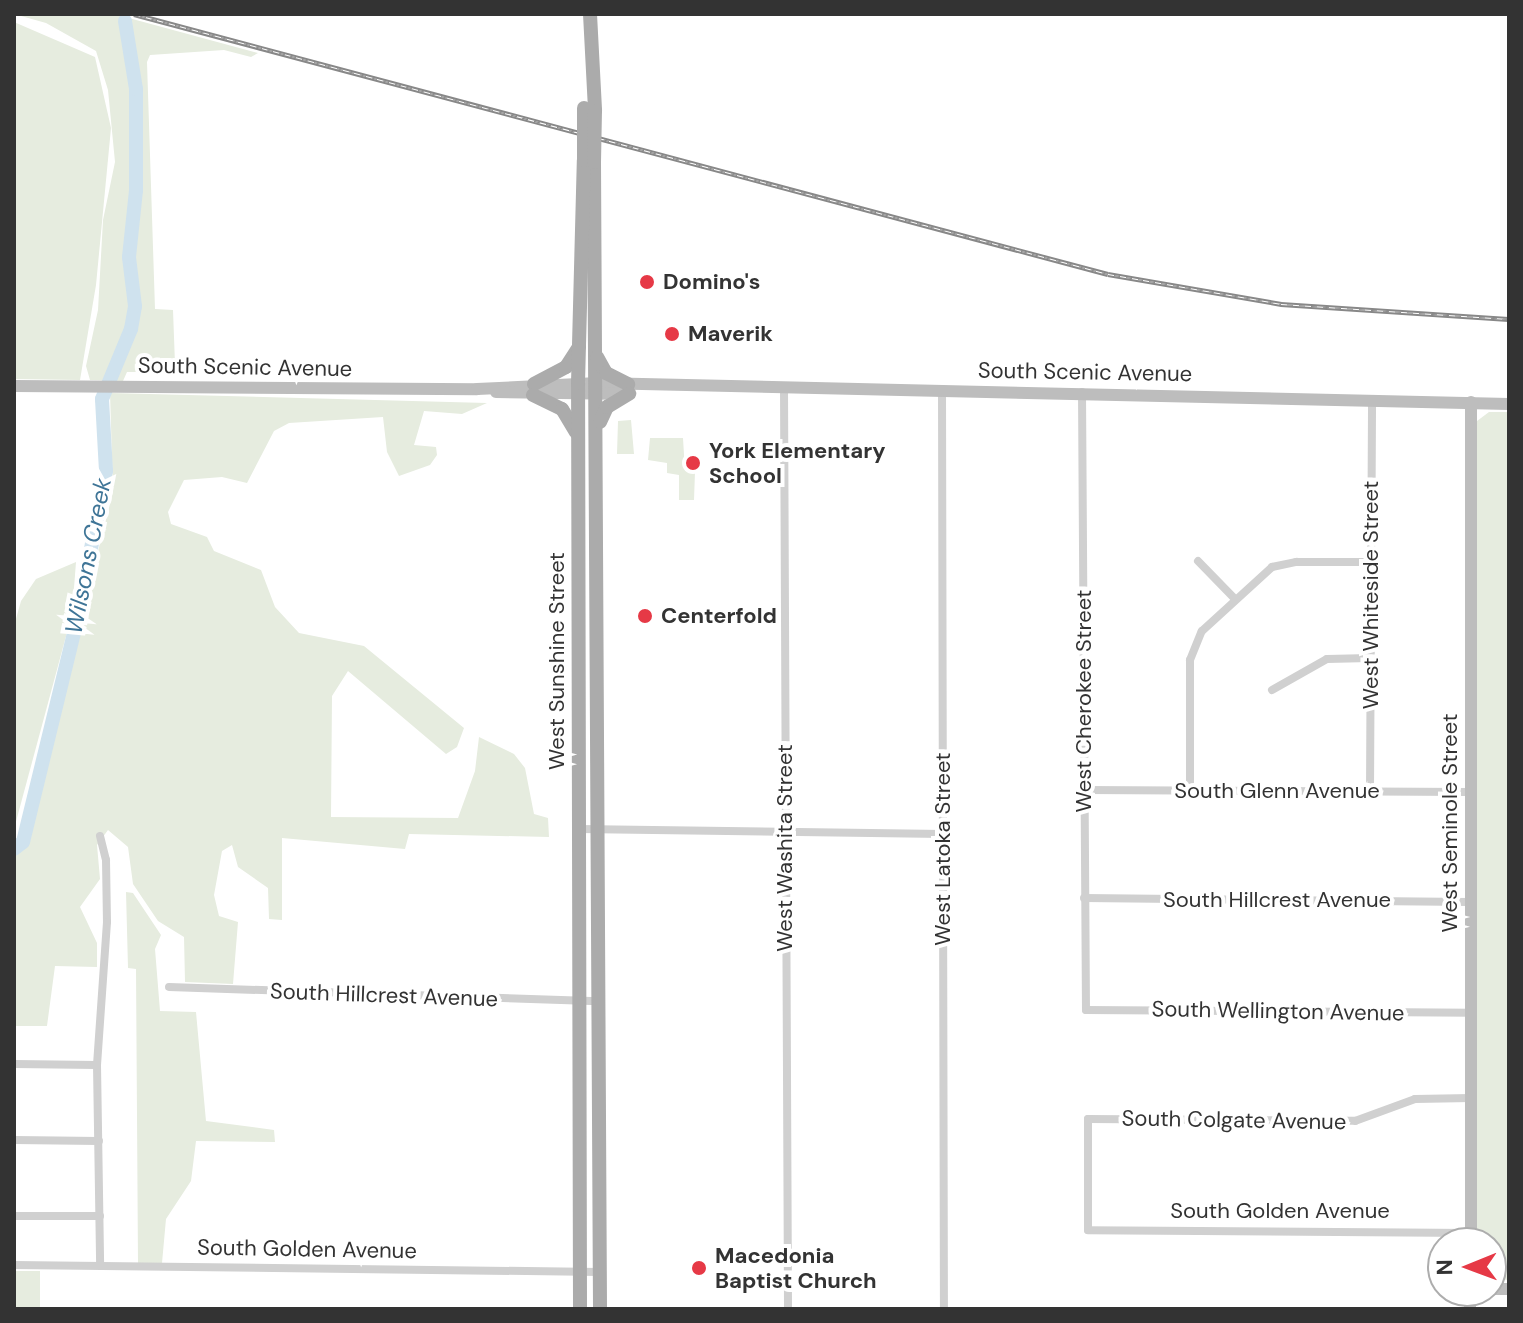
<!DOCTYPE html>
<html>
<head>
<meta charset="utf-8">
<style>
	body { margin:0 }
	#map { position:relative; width:1523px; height:1323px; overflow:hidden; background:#fff; font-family:"DM Sans",sans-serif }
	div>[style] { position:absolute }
	.green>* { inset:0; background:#e6ecdf }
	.stream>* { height:2px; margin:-1px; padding:0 1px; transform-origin:1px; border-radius:1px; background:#cfe2ee }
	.river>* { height:14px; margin:-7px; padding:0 7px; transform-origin:7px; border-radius:7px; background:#cfe2ee }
	.street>* { height:8px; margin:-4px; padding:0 4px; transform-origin:4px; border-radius:4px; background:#d0d0d0 }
	.secondary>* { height:12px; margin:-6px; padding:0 6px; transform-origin:6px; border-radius:6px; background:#bdbdbd }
	.primary>* { height:14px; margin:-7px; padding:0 7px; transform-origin:7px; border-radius:7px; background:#ababab }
	.rail>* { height:5px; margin-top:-2.5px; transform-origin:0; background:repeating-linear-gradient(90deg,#fff 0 6px,#888 0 12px); box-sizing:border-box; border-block:2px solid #888 }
	.primary-bridge>* { height:14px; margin:-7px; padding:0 7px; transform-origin:7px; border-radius:7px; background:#ababab }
	.dots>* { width:22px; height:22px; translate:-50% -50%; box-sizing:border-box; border:4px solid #fff; border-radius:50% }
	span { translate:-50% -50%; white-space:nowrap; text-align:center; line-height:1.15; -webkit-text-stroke:8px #fff; paint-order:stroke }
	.poi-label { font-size:22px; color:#333; font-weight:700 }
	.left { translate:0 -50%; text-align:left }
	.street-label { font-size:22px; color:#333 }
	.water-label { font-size:24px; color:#3f7597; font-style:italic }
	.frame { position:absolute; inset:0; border:16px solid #333; pointer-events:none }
	.north { position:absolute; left:1427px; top:1227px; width:80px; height:80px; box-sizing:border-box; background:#fff; border:2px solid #adadad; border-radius:50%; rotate:269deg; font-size:22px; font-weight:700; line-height:32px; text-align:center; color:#333 }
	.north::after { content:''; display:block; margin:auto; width:28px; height:36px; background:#e63946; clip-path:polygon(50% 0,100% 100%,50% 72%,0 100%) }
</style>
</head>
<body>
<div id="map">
	<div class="green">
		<i style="clip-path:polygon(14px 14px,114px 14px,258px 53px,251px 57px,224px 50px,150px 55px,147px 62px,155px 309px,173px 310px,175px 364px,169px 372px,127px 372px,123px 381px,90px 380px,86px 366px,98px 310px,103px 220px,115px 162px,108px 90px,96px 51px,46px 23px)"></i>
		<i style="clip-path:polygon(14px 22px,95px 57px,111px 128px,96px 285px,80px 380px,14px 379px)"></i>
		<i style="clip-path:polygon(110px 393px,487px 403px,462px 414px,424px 411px,414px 445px,436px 447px,437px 455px,430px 465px,399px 476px,387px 452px,383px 417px,289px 423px,274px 431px,247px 483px,222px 477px,184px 480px,168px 512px,171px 524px,207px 537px,214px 551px,261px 570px,275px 607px,299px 633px,364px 646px,464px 728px,457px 747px,446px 754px,348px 671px,332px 696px,331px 817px,458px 818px,475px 771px,479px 737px,514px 754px,525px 768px,534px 814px,548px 818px,549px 837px,409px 834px,405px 849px,282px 838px,282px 920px,269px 919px,268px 888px,238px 867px,232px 845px,222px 851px,214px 895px,219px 916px,238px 922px,233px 984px,185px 982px,184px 937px,158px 921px,133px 884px,128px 847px,108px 830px,97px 845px,100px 879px,80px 907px,97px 943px,97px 967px,55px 966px,47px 1026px,14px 1026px,14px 856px,31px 837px,36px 796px,113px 492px)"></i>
		<i style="clip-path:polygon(1489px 412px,1509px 412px,1509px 1280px,1491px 1279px,1491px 1243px,1477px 1243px,1477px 421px)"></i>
		<i style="clip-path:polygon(631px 420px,634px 454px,617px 454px,618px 421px)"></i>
		<i style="clip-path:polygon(650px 438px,683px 438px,685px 471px,695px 472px,694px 500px,679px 500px,679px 475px,667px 473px,667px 463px,648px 460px)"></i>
		<i style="clip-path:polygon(76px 562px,72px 614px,14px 829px,14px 626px,21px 601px,36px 579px)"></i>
		<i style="clip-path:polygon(126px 892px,133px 893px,161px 935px,155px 949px,160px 1011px,196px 1012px,206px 1121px,274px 1130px,275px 1142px,196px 1141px,191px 1181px,166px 1219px,162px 1263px,138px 1263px,136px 969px,128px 968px)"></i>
		<i style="clip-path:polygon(14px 1271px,40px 1271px,40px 1309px,14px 1309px)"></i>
	</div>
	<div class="stream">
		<i style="left:123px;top:14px;width:7px;rotate:74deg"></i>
	</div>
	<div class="river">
		<i style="left:14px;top:849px;width:11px;rotate:-38deg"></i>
		<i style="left:23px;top:842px;width:233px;rotate:-76.3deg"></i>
		<i style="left:78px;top:616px;width:148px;rotate:-79.1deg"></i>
		<i style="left:106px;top:471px;width:72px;rotate:-93.2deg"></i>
		<i style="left:102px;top:399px;width:76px;rotate:-67.5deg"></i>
		<i style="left:131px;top:329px;width:23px;rotate:-80deg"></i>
		<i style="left:135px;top:306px;width:49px;rotate:-97deg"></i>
		<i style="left:129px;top:257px;width:67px;rotate:-84deg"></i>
		<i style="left:136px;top:190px;width:101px;rotate:-90deg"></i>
		<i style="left:136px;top:89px;width:69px;rotate:-99.2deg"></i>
	</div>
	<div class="street">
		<i style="left:784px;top:387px;width:922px;rotate:89.75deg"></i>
		<i style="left:942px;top:389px;width:920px;rotate:89.88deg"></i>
		<i style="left:1082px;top:392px;width:618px;rotate:89.63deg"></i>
		<i style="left:1086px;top:1010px;width:385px;rotate:0.4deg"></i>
		<i style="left:1198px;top:561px;width:52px;rotate:45.8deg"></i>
		<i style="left:1272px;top:690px;width:63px;rotate:-29.4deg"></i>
		<i style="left:1327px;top:659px;width:43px;rotate:-1.3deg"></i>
		<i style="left:1085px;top:790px;width:384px;rotate:0.3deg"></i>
		<i style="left:1190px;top:790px;width:130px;rotate:-90deg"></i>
		<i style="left:1190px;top:660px;width:31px;rotate:-68deg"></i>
		<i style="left:1202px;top:631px;width:95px;rotate:-42.4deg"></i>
		<i style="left:1272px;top:567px;width:25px;rotate:-12deg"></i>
		<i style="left:1296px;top:562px;width:75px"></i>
		<i style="left:1370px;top:792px;width:393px;rotate:-89.7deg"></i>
		<i style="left:579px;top:829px;width:364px;rotate:0.8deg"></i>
		<i style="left:100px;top:836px;width:25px;rotate:76deg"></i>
		<i style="left:106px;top:860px;width:62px;rotate:89.1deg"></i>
		<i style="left:107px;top:922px;width:143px;rotate:94deg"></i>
		<i style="left:97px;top:1065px;width:201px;rotate:89.1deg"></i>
		<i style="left:1084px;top:898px;width:385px;rotate:0.6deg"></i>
		<i style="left:169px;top:987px;width:430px;rotate:1.9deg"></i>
		<i style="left:14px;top:1064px;width:83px;rotate:0.7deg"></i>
		<i style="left:14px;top:1140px;width:85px;rotate:0.7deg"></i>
		<i style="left:14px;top:1216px;width:86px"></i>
		<i style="left:1471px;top:1233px;width:383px;rotate:-179.6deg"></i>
		<i style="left:1088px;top:1230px;width:111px;rotate:-90deg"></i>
		<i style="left:1088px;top:1119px;width:267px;rotate:0.4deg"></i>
		<i style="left:1355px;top:1121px;width:64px;rotate:-20.1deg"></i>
		<i style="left:1415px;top:1099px;width:56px;rotate:-1deg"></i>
		<i style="left:14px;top:1265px;width:586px;rotate:0.68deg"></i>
	</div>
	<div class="secondary">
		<i style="left:14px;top:386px;width:463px;rotate:0.4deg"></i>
		<i style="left:477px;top:389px;width:121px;rotate:-2.8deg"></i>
		<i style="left:598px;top:383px;width:911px;rotate:1.32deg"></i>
		<i style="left:496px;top:392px;width:133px;rotate:0.9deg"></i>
		<i style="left:1471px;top:402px;width:841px;rotate:90deg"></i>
		<i style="left:1491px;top:1289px;width:18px"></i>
		<i style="left:1470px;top:1291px;width:18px;rotate:90deg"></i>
	</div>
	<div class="primary">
		<i style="left:590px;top:14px;width:97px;rotate:87deg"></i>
		<i style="left:594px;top:162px;width:1147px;rotate:89.7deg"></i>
		<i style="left:597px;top:357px;width:18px;rotate:61deg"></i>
		<i style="left:606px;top:373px;width:25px;rotate:27deg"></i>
		<i style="left:534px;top:384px;width:36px;rotate:-28deg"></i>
		<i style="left:566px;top:367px;width:24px;rotate:-57deg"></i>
		<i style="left:533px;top:395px;width:32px;rotate:26deg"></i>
		<i style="left:562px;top:409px;width:27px;rotate:59deg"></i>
		<i style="left:600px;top:422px;width:17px;rotate:-65deg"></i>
		<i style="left:607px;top:407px;width:26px;rotate:-31deg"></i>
		<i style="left:580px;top:1309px;width:926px;rotate:-90.12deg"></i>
		<i style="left:578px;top:383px;width:223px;rotate:-88.5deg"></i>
	</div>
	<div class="rail">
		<i style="left:134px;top:14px;width:1008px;rotate:14.95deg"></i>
		<i style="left:1108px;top:274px;width:176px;rotate:9.8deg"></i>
		<i style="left:1281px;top:304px;width:228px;rotate:3.8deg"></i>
	</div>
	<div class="primary-bridge">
		<i style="left:584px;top:160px;width:52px;rotate:-90deg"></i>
		<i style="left:594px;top:162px;width:51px;rotate:-88.9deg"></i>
	</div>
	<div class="dots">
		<i style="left:647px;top:282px;background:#e63946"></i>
		<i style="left:672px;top:334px;background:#e63946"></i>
		<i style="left:693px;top:463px;background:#e63946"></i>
		<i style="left:645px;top:616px;background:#e63946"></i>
		<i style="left:699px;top:1268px;background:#e63946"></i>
	</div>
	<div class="poi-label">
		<span class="left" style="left:663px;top:282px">Domino's</span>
		<span class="left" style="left:688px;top:334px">Maverik</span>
		<span class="left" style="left:709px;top:463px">York Elementary<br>School</span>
		<span class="left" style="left:661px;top:616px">Centerfold</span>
		<span class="left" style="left:715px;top:1268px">Macedonia<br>Baptist Church</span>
	</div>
	<div class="street-label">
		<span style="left:245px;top:367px;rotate:1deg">South Scenic Avenue</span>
		<span style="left:1085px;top:372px;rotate:1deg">South Scenic Avenue</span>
		<span style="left:1371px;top:595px;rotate:-90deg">West Whiteside Street</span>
		<span style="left:557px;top:661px;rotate:-90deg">West Sunshine Street</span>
		<span style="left:1084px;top:701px;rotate:-90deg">West Cherokee Street</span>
		<span style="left:1277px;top:791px">South Glenn Avenue</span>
		<span style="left:1450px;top:823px;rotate:-90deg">West Seminole Street</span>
		<span style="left:785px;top:848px;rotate:-90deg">West Washita Street</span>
		<span style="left:943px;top:849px;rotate:-90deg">West Latoka Street</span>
		<span style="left:1277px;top:900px">South Hillcrest Avenue</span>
		<span style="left:384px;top:995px;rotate:2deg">South Hillcrest Avenue</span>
		<span style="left:1278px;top:1011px;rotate:1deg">South Wellington Avenue</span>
		<span style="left:1234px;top:1120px;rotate:1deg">South Colgate Avenue</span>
		<span style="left:1280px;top:1211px">South Golden Avenue</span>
		<span style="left:307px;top:1249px;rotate:1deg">South Golden Avenue</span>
	</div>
	<div class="water-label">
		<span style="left:88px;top:556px;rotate:-79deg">Wilsons Creek</span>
	</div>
	<div class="frame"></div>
	<div class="north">N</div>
</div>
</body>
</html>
